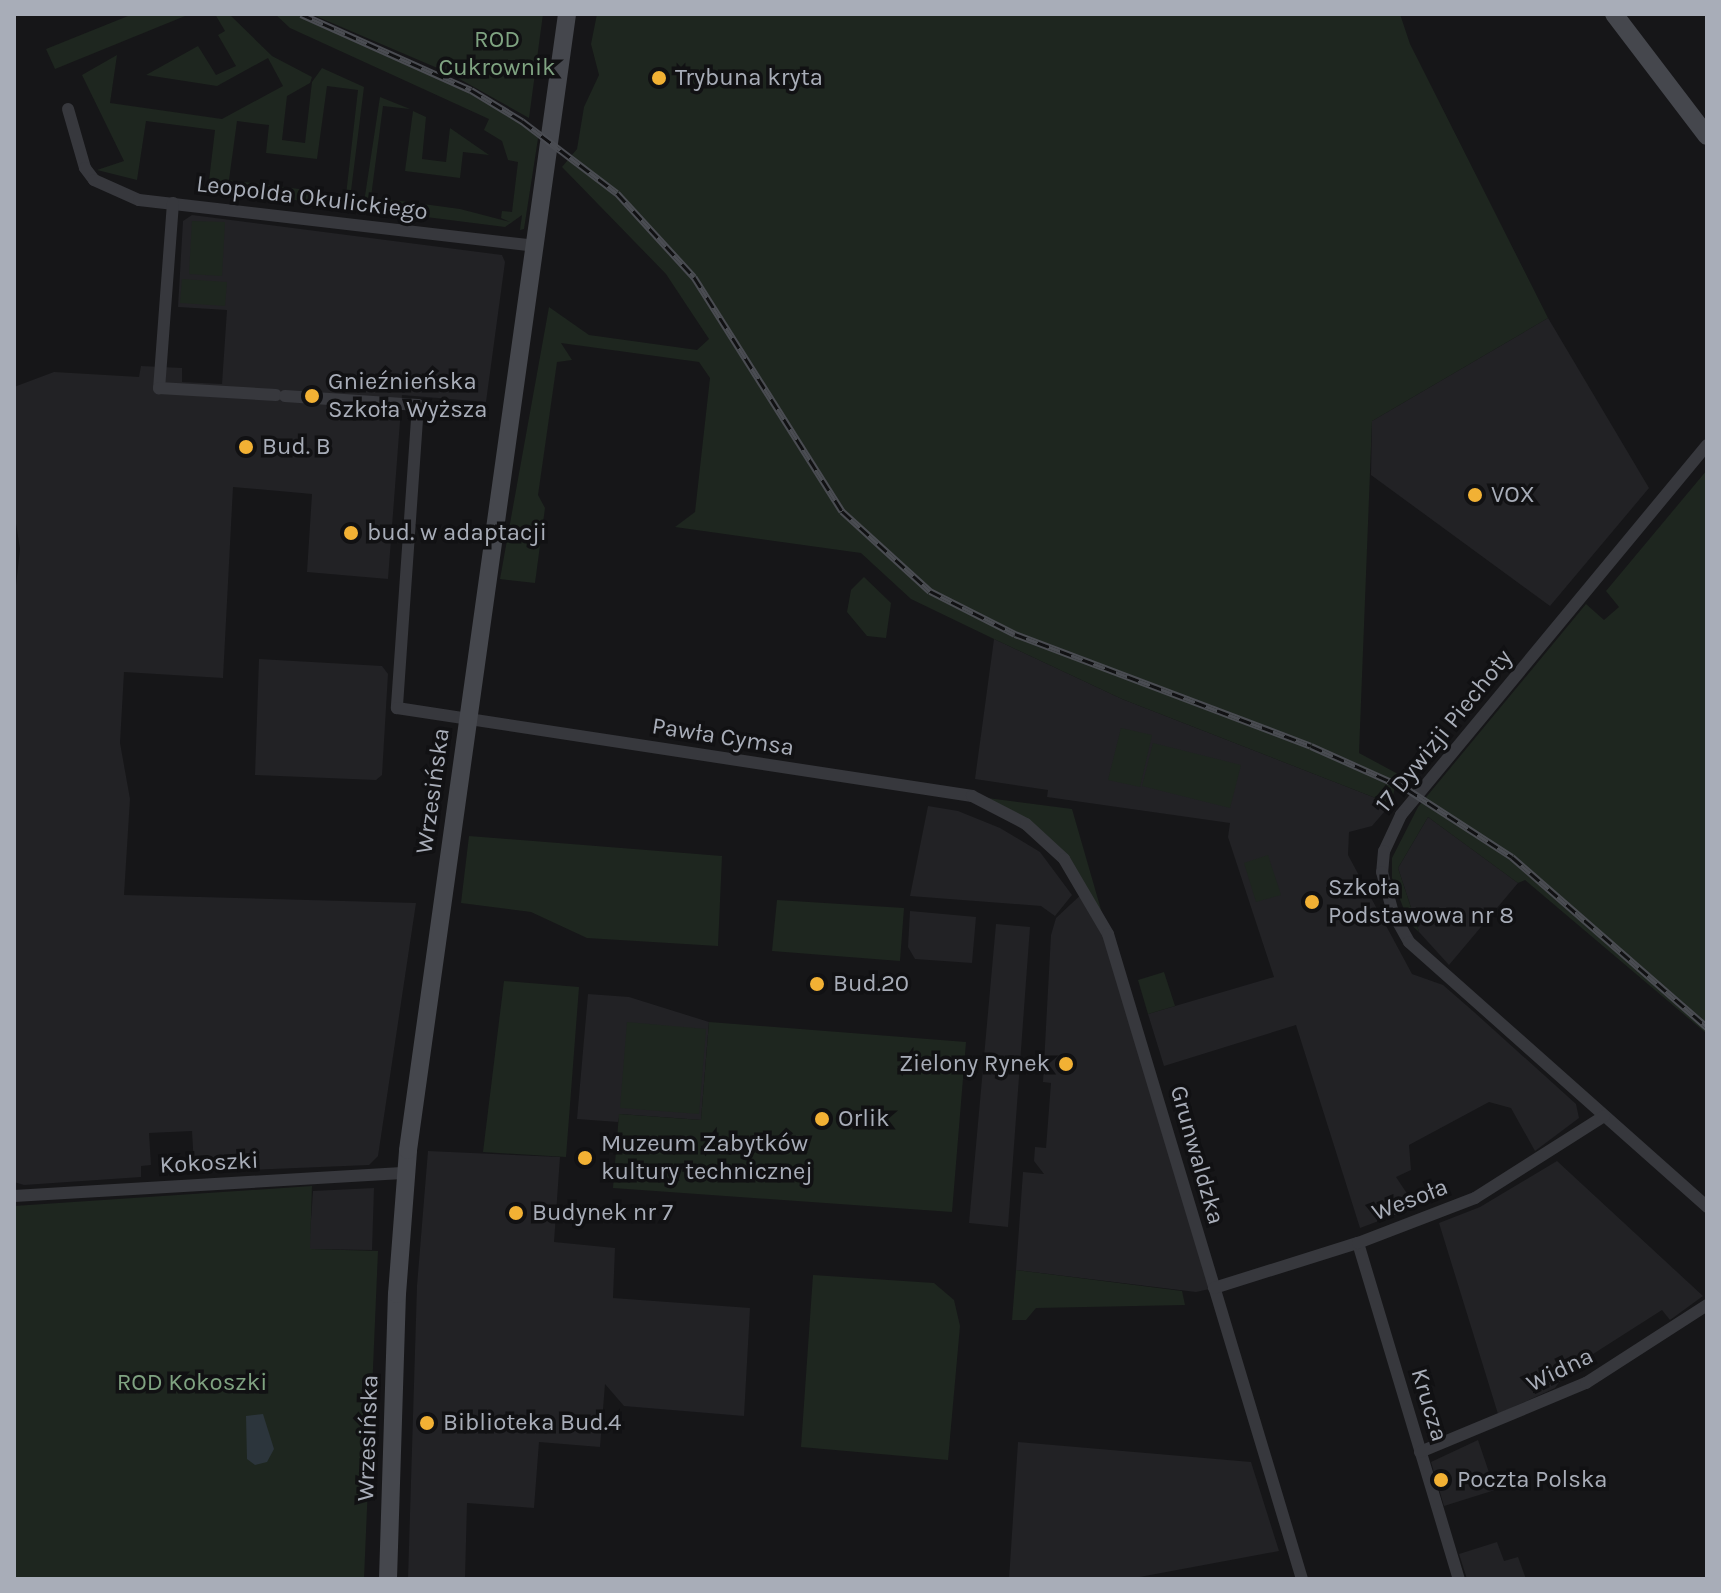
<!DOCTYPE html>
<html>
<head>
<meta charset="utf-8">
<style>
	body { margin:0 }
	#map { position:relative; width:1721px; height:1593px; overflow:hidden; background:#161618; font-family:Karla,sans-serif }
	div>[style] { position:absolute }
	.built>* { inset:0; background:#222225 }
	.green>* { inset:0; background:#1e261f }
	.water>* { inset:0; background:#2c353c }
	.street>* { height:12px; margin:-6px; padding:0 6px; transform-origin:6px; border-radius:6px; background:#37383d }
	.secondary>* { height:18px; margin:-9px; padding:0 9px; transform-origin:9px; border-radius:9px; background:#45474d }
	.rail>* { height:7px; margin-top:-3.5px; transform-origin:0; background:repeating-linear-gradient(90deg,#111113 0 12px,#4a4c52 0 24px); box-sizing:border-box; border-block:2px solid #4a4c52 }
	.dots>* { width:22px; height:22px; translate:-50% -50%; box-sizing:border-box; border:4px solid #111113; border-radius:50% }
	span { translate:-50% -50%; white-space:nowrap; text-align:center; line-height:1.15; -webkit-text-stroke:7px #111113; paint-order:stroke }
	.park-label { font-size:24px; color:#7fa381 }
	.poi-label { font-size:24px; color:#a8adb8 }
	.left { translate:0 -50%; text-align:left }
	.right { translate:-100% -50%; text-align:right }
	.street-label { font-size:24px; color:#a8adb8 }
	.frame { position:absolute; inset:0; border:16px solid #a8adb8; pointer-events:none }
</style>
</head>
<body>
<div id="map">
	<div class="built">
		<i style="clip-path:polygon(192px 215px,502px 255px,505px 262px,486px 402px,402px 395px,388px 579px,307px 572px,312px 494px,233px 487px,223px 678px,124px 672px,120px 743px,130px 799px,124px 895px,416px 903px,378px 1156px,369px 1165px,200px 1172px,194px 1166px,192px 1131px,149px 1133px,151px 1165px,141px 1166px,141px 1177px,24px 1185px,14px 1182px,14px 603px,20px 549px,14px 511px,14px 387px,54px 372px,139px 377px,141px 366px,182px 368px,182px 382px,222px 384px,227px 310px,178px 307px,183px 221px)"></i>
		<i style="clip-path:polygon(1548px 318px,1649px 488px,1550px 606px,1371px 475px,1372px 421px)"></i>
		<i style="clip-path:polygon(994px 639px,1122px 699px,1391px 804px,1372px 826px,1349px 832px,1348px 855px,1412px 974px,1443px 985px,1474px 1012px,1576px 1104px,1579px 1118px,1535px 1151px,1511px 1108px,1489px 1102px,1409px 1145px,1411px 1170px,1396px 1177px,1410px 1198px,1408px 1210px,1360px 1228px,1296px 1025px,1164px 1066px,1148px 1014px,1274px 977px,1228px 837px,1230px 823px,1047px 797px,1048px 790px,975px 779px)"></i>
		<i style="clip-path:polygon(259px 659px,382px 666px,388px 674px,382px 775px,376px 780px,255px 775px)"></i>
		<i style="clip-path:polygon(928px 806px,958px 811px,1000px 828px,1040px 852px,1072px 895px,1055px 916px,1041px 906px,910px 896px)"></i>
		<i style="clip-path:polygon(1428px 817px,1518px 883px,1449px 965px,1419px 932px,1398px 868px)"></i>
		<i style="clip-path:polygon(1086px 890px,1098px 912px,1214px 1288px,1196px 1292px,1016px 1270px,1023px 1172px,1044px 1174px,1034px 1161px,1035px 1147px,1046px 1148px,1051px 1083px,1043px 1082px,1051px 935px,1056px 918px)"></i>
		<i style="clip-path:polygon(910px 911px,976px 917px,972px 963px,915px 959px,908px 947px)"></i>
		<i style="clip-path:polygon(996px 924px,1030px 927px,1008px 1227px,969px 1223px)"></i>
		<i style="clip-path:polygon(588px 994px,629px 997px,709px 1022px,701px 1120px,620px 1114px,618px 1122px,577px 1119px)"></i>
		<i style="clip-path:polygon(428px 1151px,560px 1157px,554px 1242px,615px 1248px,613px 1298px,750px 1308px,744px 1416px,624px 1406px,605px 1384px,600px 1447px,539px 1442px,534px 1508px,467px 1503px,465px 1579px,408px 1579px,417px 1286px)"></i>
		<i style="clip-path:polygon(1557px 1161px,1703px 1296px,1670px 1320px,1662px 1310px,1568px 1370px,1555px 1388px,1498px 1414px,1439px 1223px,1480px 1207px)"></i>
		<i style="clip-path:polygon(374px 1188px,372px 1250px,309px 1249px,313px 1191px)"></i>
		<i style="clip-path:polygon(1478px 1440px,1495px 1490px,1444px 1506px,1431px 1462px)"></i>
		<i style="clip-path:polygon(1018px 1442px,1251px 1462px,1279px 1551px,1129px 1579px,1009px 1579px)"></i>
		<i style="clip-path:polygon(1497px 1542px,1504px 1561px,1518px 1557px,1526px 1579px,1467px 1579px,1459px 1554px)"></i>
	</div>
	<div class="green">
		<i style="clip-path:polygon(133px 14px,190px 14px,55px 69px,46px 49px)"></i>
		<i style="clip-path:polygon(evenodd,215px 14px,229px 14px,272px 56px,312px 77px,310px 83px,287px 96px,282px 140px,305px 143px,312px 82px,322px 68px,364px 87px,349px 207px,208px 189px,215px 130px,146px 121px,137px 180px,97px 170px,124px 161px,82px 75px,117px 55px,110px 103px,222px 119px,283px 86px,268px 58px,217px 86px,146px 75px,198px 46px,216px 75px,236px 66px,218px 35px,225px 31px,215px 14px,327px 86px,358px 90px,346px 195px,229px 180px,237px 121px,269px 125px,266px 153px,317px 159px,327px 86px)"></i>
		<i style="clip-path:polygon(275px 14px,301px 14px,443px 76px,539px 132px,524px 229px,520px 230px,522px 215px,505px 227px,363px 209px,380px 97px,410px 109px,383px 106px,371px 197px,460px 209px,510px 222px,501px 218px,502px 211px,512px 212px,518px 162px,508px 160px,502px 141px,484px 130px,489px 119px,290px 28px)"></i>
		<i style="clip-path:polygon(311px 14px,543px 14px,529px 118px,449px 73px)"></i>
		<i style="clip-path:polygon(597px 14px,1400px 14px,1410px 44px,1548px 318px,1372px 421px,1359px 753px,1398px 774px,1391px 804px,1122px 699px,994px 639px,911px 599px,861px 553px,675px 527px,695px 512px,710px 378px,699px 362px,561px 343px,572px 360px,557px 362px,538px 495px,545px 508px,535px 583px,500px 579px,549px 307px,589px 335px,697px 350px,709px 339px,666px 274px,562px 167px,577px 149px,584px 107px,599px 75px,591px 44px)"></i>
		<i style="clip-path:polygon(413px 111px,426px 117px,422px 159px,446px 162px,450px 128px,489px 155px,463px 152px,460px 178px,405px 171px)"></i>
		<i style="clip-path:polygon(192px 221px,225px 222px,222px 276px,189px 274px)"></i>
		<i style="clip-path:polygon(182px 279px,227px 282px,225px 306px,180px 303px)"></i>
		<i style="clip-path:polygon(1707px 470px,1707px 1034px,1525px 880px,1518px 883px,1428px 817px,1398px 868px,1419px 932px,1409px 923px,1392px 878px,1392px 858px,1418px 807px,1586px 604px,1604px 620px,1619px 607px,1606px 591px)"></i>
		<i style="clip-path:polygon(864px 577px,891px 603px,886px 638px,867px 636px,847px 612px,851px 590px)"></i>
		<i style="clip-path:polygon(1121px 728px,1152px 735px,1140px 787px,1108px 780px)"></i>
		<i style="clip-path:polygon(1153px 743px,1241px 765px,1230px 808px,1142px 786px)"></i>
		<i style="clip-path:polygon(972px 796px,1072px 809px,1108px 934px,1086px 890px,1026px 824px)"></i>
		<i style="clip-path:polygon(469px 836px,722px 856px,718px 946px,587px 938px,531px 912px,461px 903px)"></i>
		<i style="clip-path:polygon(1268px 855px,1281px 895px,1256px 902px,1244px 863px)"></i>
		<i style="clip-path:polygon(777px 900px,904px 908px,900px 961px,772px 951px)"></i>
		<i style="clip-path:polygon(1164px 972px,1175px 1006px,1148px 1014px,1138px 980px)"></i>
		<i style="clip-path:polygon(504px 981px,579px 987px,566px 1157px,483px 1152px)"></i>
		<i style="clip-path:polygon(627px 1022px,706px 1029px,699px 1114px,620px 1108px)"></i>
		<i style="clip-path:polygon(709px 1022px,966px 1042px,952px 1212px,613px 1188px,619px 1114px,701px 1120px)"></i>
		<i style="clip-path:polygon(312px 1186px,310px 1249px,378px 1251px,364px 1579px,14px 1579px,14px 1206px)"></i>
		<i style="clip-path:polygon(1016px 1270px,1182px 1291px,1185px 1305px,1036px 1308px,1026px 1320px,1012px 1320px)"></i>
		<i style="clip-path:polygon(813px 1275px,934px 1283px,954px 1300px,960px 1326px,948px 1460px,801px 1447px)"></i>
	</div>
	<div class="water">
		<i style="clip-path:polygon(263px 1414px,274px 1449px,267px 1462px,255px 1465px,247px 1459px,246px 1416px)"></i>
	</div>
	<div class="street">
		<i style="left:68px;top:109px;width:61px;rotate:73.9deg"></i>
		<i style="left:85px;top:168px;width:15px;rotate:53deg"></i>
		<i style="left:94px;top:180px;width:49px;rotate:24deg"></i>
		<i style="left:139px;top:200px;width:398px;rotate:6.6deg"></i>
		<i style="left:173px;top:203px;width:186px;rotate:94.3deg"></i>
		<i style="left:159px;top:388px;width:117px;rotate:3.4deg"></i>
		<i style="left:285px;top:396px;width:133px;rotate:3.9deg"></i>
		<i style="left:418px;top:405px;width:304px;rotate:94deg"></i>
		<i style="left:397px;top:708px;width:582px;rotate:8.7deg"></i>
		<i style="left:972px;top:796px;width:61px;rotate:27.4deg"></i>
		<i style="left:1026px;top:824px;width:52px;rotate:42.6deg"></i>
		<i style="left:1064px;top:859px;width:87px;rotate:59.6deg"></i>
		<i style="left:1108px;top:934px;width:674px;rotate:73.26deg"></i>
		<i style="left:1707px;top:445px;width:480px;rotate:129.6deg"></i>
		<i style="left:1401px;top:815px;width:40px;rotate:115deg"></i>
		<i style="left:1384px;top:851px;width:21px;rotate:95deg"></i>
		<i style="left:1382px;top:872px;width:42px;rotate:75deg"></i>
		<i style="left:1393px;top:913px;width:33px;rotate:61deg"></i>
		<i style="left:1409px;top:942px;width:399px;rotate:41.6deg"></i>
		<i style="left:14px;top:1196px;width:393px;rotate:-3.4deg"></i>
		<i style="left:1358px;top:1243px;width:351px;rotate:73.3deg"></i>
		<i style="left:1214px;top:1288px;width:151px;rotate:-17.4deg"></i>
		<i style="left:1358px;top:1243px;width:125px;rotate:-21deg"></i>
		<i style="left:1475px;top:1198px;width:153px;rotate:-32.4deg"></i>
		<i style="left:1420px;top:1452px;width:180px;rotate:-22.6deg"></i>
		<i style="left:1586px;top:1383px;width:144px;rotate:-32.8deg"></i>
	</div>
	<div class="secondary">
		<i style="left:1614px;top:14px;width:153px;rotate:52.7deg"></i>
		<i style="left:388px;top:1579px;width:285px;rotate:-88.2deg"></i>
		<i style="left:397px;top:1294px;width:144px;rotate:-85.6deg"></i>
		<i style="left:408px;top:1150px;width:1147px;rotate:-82.03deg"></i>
	</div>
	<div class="rail">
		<i style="left:301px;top:14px;width:186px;rotate:24.1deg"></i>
		<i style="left:471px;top:90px;width:60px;rotate:31.3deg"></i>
		<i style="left:522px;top:121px;width:119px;rotate:37.2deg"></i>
		<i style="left:617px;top:193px;width:114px;rotate:47.5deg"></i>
		<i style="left:694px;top:277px;width:277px;rotate:57.7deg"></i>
		<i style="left:842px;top:511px;width:119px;rotate:42.3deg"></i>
		<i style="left:930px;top:591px;width:95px;rotate:26.8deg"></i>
		<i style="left:1015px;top:634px;width:316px;rotate:20.7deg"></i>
		<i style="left:1311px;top:746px;width:105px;rotate:24.1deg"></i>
		<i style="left:1407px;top:789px;width:125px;rotate:32.9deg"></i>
		<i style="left:1512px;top:857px;width:259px;rotate:41.1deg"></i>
	</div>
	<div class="dots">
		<i style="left:659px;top:78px;background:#f2b134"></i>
		<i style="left:312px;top:396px;background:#f2b134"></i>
		<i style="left:246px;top:447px;background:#f2b134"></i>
		<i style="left:1475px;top:495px;background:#f2b134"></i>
		<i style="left:351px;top:533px;background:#f2b134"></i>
		<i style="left:1312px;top:902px;background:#f2b134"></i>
		<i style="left:817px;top:984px;background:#f2b134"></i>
		<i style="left:1066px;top:1064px;background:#f2b134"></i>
		<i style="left:822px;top:1119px;background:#f2b134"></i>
		<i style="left:585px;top:1158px;background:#f2b134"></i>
		<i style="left:516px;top:1213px;background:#f2b134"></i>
		<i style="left:427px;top:1423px;background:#f2b134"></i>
		<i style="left:1441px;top:1480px;background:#f2b134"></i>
	</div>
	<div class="park-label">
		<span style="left:497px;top:54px">ROD<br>Cukrownik</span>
		<span style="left:192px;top:1383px">ROD Kokoszki</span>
	</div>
	<div class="poi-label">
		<span class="left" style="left:675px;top:78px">Trybuna kryta</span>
		<span class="left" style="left:328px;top:396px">Gnieźnieńska<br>Szkoła Wyższa</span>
		<span class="left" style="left:262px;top:447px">Bud. B</span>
		<span class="left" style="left:1491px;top:495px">VOX</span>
		<span class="left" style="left:367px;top:533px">bud. w adaptacji</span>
		<span class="left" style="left:1328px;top:902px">Szkoła<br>Podstawowa nr 8</span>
		<span class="left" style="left:833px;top:984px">Bud.20</span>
		<span class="right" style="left:1050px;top:1064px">Zielony Rynek</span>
		<span class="left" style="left:838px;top:1119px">Orlik</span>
		<span class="left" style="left:601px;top:1158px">Muzeum Zabytków<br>kultury technicznej</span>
		<span class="left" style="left:532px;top:1213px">Budynek nr 7</span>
		<span class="left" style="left:443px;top:1423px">Biblioteka Bud.4</span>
		<span class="left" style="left:1457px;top:1480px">Poczta Polska</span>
	</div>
	<div class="street-label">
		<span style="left:312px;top:198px;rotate:7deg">Leopolda Okulickiego</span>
		<span style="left:1444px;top:731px;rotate:-51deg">17 Dywizji Piechoty</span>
		<span style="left:723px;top:737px;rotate:9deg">Pawła Cymsa</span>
		<span style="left:433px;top:791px;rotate:-82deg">Wrzesińska</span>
		<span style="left:1197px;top:1155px;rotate:74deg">Grunwaldzka</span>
		<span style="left:209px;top:1163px;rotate:-3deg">Kokoszki</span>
		<span style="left:1410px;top:1200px;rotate:-21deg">Wesoła</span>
		<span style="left:1560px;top:1370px;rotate:-26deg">Widna</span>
		<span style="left:1429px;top:1405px;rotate:73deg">Krucza</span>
		<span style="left:368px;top:1438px;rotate:-88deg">Wrzesińska</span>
	</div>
	<div class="frame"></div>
</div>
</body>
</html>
